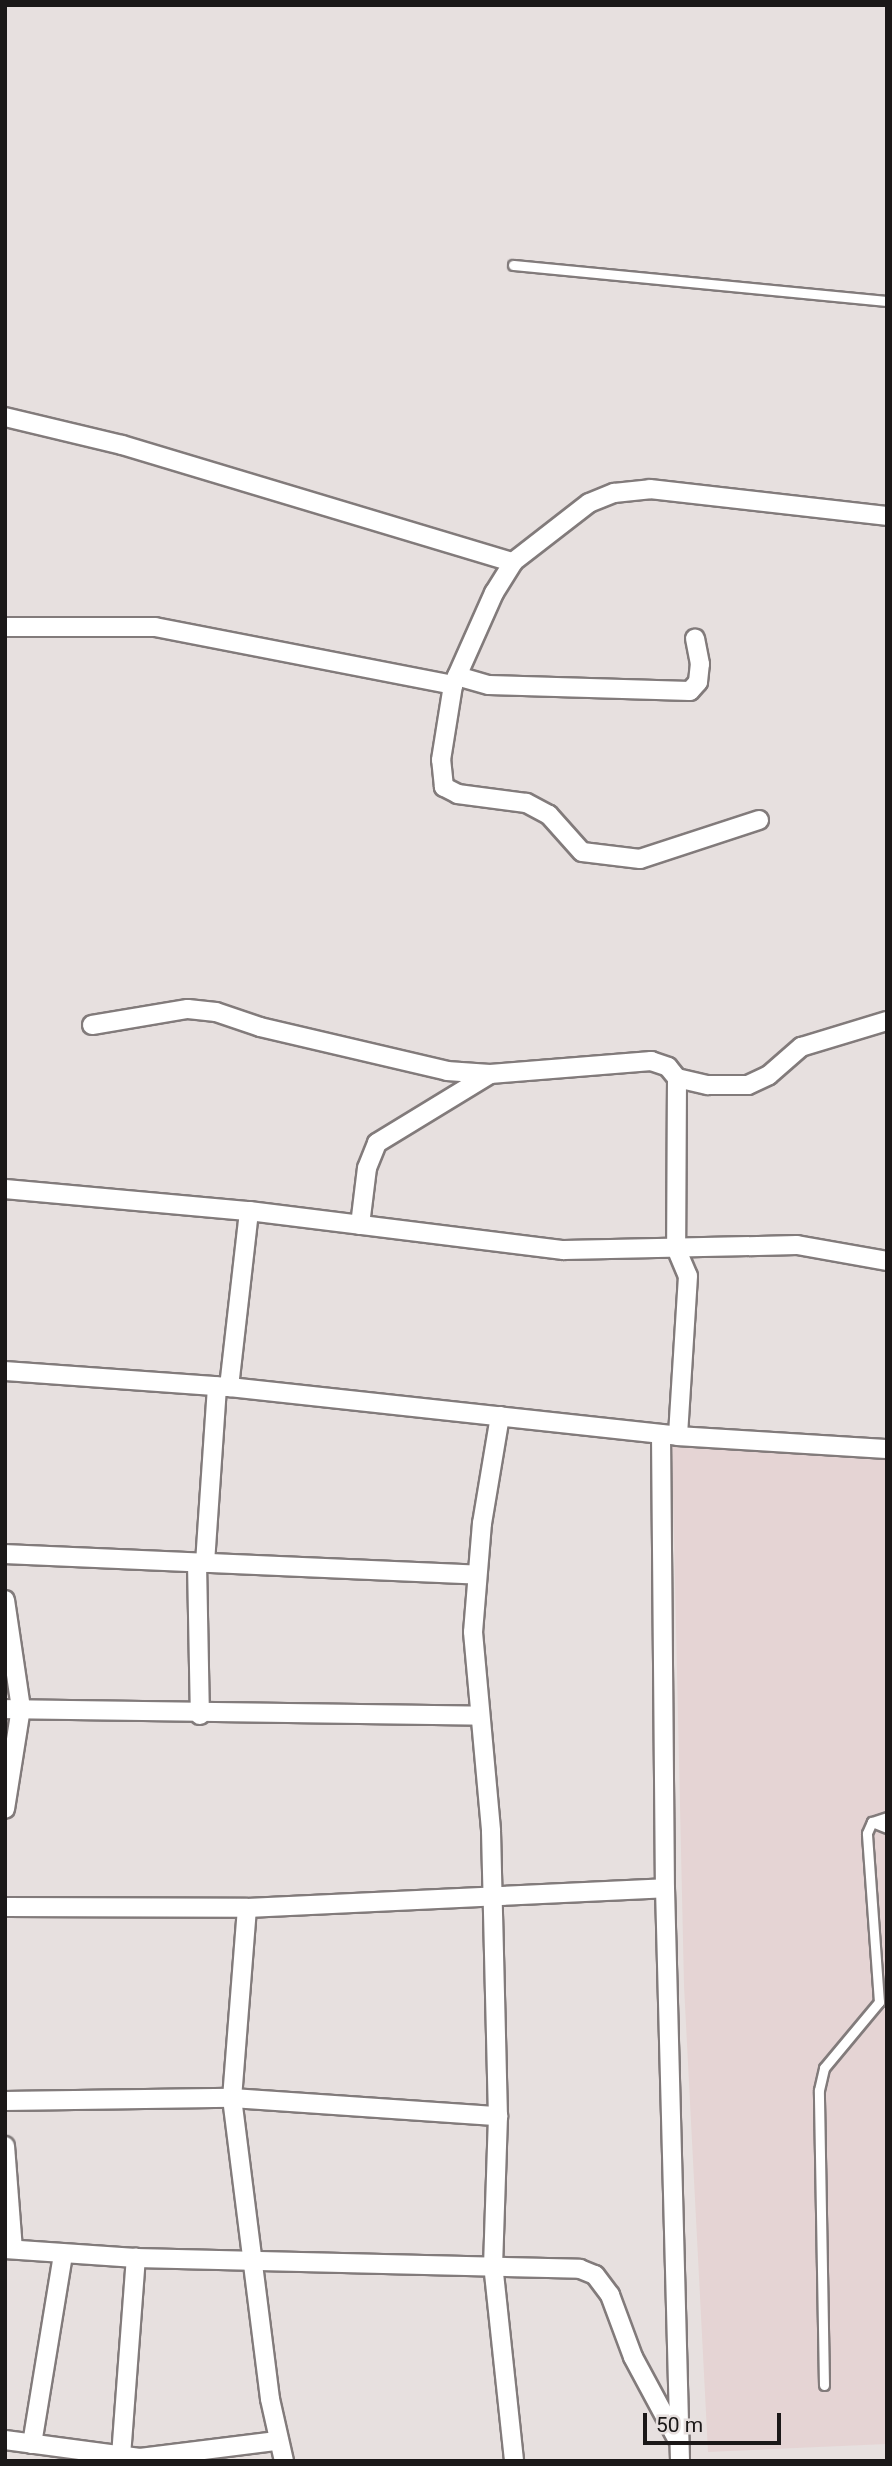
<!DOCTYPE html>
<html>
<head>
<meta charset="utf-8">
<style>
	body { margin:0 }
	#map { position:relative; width:892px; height:2466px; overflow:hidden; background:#e7e0df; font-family:Roboto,sans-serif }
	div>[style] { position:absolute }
	.built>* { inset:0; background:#e5d4d4 }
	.roads { filter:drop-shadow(2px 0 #827b7b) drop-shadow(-2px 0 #827b7b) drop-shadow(0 2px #827b7b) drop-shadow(0 -2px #827b7b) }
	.service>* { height:9px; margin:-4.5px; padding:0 4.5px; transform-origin:4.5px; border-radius:4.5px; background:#fff }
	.minor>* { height:18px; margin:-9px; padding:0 9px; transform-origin:9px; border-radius:9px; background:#fff }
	span { translate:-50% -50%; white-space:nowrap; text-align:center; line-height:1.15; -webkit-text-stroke:6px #e7e0df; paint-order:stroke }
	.frame { position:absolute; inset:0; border:7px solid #1b1818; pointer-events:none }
	.scale { position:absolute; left:643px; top:2413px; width:138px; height:32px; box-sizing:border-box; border:4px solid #1b1818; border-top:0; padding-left:9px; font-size:21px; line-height:24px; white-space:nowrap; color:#1b1818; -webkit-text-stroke:5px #e7e0df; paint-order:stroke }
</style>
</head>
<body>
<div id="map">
	<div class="built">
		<i style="clip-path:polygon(672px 1447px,887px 1458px,887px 2444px,708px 2452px,684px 1986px)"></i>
	</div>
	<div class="roads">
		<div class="service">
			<i style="left:513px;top:265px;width:376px;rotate:5.5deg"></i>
			<i style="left:872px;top:1822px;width:16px;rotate:22deg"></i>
			<i style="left:824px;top:2385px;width:295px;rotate:-91deg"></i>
			<i style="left:819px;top:2090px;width:23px;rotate:-77deg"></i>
			<i style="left:824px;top:2068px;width:86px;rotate:-50.2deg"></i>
			<i style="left:879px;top:2002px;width:169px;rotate:-94.1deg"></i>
			<i style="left:867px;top:1833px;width:12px;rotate:-66deg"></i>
			<i style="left:872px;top:1822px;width:16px;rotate:-18deg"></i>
		</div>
		<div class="minor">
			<i style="left:5px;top:417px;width:120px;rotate:13.5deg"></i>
			<i style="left:122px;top:445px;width:408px;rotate:16.7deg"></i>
			<i style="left:5px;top:627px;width:150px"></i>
			<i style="left:155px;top:627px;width:304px;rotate:11deg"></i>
			<i style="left:457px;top:676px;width:33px;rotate:16deg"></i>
			<i style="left:489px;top:685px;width:201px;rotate:1.7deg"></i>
			<i style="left:690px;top:691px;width:12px;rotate:-48deg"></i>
			<i style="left:698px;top:682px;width:18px;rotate:-84deg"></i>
			<i style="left:700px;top:664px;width:26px;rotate:-101deg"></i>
			<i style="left:759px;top:820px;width:125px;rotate:161.9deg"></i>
			<i style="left:640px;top:859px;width:58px;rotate:-173.1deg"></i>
			<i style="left:582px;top:852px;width:50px;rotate:-131.7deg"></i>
			<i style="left:549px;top:815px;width:26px;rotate:-152deg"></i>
			<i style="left:526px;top:803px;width:69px;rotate:-172.5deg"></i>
			<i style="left:458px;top:794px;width:16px;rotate:-153deg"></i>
			<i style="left:444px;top:787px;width:27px;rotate:-96deg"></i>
			<i style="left:441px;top:760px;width:76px;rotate:-80.9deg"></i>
			<i style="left:453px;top:685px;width:101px;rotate:-66deg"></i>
			<i style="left:494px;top:593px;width:36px;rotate:-58deg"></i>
			<i style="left:513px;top:562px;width:96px;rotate:-37.8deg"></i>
			<i style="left:589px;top:503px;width:27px;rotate:-22deg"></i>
			<i style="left:614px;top:493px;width:36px;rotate:-6deg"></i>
			<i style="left:650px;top:489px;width:239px;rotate:6.5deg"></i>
			<i style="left:92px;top:1025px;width:97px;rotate:-9.5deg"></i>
			<i style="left:188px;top:1009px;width:28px;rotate:6deg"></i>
			<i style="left:216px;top:1012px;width:46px;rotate:18.8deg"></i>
			<i style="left:260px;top:1027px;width:192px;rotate:13.2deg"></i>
			<i style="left:447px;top:1071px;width:43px;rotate:4deg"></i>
			<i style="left:490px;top:1074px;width:162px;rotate:-4.6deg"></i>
			<i style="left:651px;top:1061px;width:18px;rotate:19deg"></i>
			<i style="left:668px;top:1067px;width:14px;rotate:51deg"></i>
			<i style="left:677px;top:1078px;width:170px;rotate:90.3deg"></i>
			<i style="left:676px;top:1248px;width:30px;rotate:67deg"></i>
			<i style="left:688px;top:1276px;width:160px;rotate:93.6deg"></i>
			<i style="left:677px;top:1078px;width:32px;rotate:13deg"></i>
			<i style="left:708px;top:1085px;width:40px"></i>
			<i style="left:748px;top:1085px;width:23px;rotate:-25deg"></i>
			<i style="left:769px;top:1075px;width:43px;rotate:-41.2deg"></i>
			<i style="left:801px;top:1047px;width:90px;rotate:-16.8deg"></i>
			<i style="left:5px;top:1189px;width:245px;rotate:5.2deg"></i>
			<i style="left:249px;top:1211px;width:317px;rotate:7.1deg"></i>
			<i style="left:564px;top:1250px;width:233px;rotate:-1.2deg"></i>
			<i style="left:797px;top:1245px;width:91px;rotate:10.1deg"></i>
			<i style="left:360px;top:1225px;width:57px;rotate:-83deg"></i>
			<i style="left:367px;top:1168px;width:27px;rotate:-68deg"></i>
			<i style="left:377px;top:1143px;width:132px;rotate:-31.4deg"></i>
			<i style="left:5px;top:1371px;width:225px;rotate:4.1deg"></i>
			<i style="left:229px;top:1387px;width:452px;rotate:6.2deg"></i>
			<i style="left:678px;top:1436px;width:209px;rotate:3.6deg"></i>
			<i style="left:229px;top:1387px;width:177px;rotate:-83.5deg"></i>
			<i style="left:500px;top:1416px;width:109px;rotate:99.5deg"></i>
			<i style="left:482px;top:1523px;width:109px;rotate:94.7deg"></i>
			<i style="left:473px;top:1632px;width:200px;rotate:84.8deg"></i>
			<i style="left:491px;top:1831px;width:285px;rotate:88.6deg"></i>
			<i style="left:498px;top:2116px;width:148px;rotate:91.9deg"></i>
			<i style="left:493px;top:2264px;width:198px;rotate:83.9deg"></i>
			<i style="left:661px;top:1434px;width:454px;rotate:89.5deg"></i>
			<i style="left:665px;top:1888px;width:573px;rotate:88.5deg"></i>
			<i style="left:5px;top:1554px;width:472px;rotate:2.5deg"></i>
			<i style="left:197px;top:1563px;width:152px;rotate:88.9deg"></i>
			<i style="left:205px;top:1563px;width:177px;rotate:-86.1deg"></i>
			<i style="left:5px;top:1600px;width:109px;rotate:81.6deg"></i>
			<i style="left:21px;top:1708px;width:102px;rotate:99deg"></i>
			<i style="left:5px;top:1709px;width:473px;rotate:0.8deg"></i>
			<i style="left:5px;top:1907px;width:242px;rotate:0.2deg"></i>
			<i style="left:247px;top:1908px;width:418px;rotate:-2.7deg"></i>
			<i style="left:247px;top:1908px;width:191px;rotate:94.5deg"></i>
			<i style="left:232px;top:2098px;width:303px;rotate:82.8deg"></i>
			<i style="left:270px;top:2399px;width:64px;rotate:77.3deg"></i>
			<i style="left:5px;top:2101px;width:227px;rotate:-0.8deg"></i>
			<i style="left:232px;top:2098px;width:267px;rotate:3.9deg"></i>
			<i style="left:5px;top:2146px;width:103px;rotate:85.6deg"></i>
			<i style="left:5px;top:2249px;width:131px;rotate:3.9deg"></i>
			<i style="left:136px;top:2258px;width:444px;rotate:1.4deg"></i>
			<i style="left:580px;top:2269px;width:16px;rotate:22deg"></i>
			<i style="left:595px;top:2275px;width:25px;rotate:53deg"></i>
			<i style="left:610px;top:2295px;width:66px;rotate:69.6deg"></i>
			<i style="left:633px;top:2357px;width:91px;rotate:61.7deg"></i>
			<i style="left:5px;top:2440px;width:136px;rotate:7.6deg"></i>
			<i style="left:140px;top:2458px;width:138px;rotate:-7.1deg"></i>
			<i style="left:32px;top:2444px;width:193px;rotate:-80.7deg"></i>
			<i style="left:121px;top:2456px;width:199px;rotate:-85.7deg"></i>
		</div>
	</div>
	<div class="frame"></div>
	<div class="scale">50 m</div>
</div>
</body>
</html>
